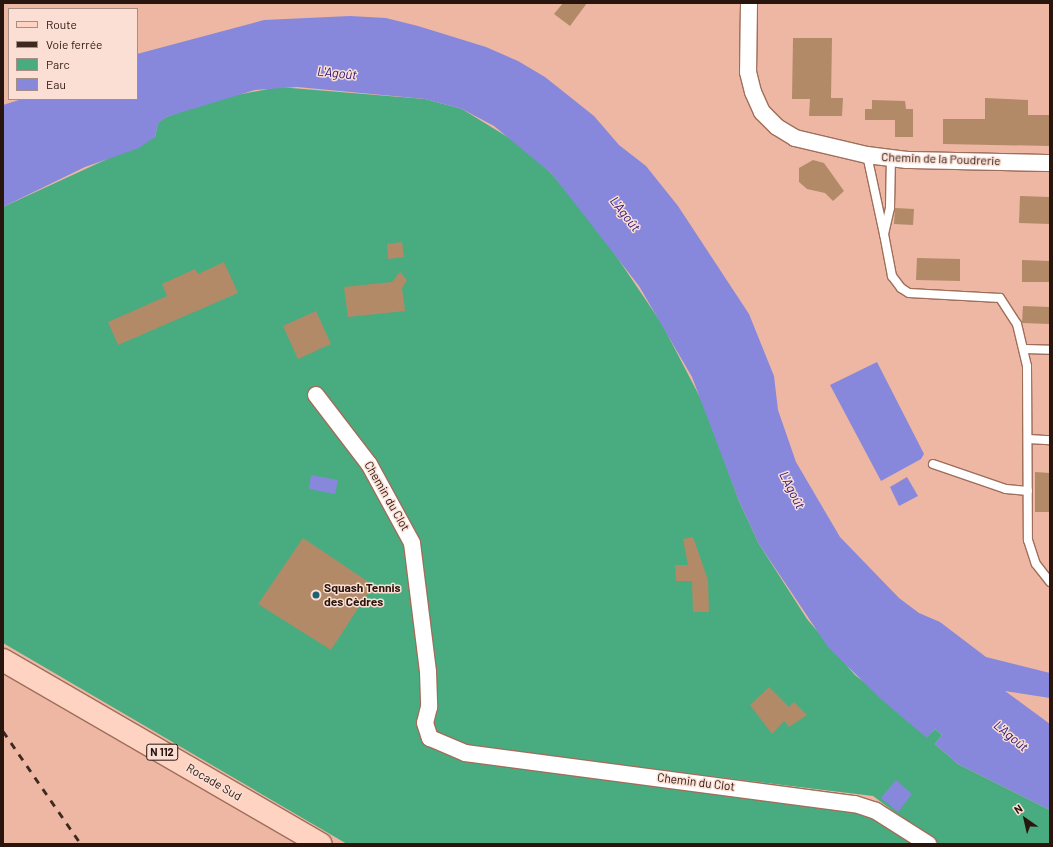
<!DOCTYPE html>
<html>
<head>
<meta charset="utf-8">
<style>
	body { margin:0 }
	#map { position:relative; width:1053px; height:847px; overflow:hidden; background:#edb7a3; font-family:Barlow,sans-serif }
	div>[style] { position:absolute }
	.green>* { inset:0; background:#49ac80 }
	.water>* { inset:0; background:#8788db }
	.building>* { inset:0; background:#b28a67 }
	.roads { filter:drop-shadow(1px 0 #9f6e5b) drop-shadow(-1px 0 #9f6e5b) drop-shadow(0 1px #9f6e5b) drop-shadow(0 -1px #9f6e5b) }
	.lane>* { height:8px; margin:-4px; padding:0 4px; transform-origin:4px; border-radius:4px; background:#fff }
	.street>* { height:16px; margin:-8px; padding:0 8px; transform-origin:8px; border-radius:8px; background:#fff }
	.primary>* { height:22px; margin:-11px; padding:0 11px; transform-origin:11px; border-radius:11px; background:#fed3c2 }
	.rail>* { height:3px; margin-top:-1.5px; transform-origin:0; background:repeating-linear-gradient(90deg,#3f281f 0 7px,transparent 0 14px) }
	.dots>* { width:11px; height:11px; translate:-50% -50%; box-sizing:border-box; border:2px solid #fbdfd5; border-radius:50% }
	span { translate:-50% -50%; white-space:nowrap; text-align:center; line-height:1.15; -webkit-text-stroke:3px #fbdfd5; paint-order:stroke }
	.shield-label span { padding:1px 3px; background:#fbdfd5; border:1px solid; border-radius:3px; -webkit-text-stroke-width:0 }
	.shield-label { font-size:11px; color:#28150d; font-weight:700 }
	.street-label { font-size:12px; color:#28150d }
	.poi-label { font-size:12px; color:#28150d; font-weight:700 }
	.left { translate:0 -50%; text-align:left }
	.water-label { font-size:13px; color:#271173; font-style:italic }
	.frame { position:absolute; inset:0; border:4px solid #28150d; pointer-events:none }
	.legend { position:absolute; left:8px; top:8px; width:130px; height:92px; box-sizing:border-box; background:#fbdfd5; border:1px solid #a78e85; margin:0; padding:5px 7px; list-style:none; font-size:12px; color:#28150d }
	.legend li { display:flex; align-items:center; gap:8px; height:20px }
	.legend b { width:20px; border:1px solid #a78e85 }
	.north { position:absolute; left:1005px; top:799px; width:40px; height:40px; -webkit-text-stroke:3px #fbdfd5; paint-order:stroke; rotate:326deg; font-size:11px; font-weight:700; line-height:16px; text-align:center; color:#28150d }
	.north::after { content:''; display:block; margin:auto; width:14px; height:18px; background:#28150d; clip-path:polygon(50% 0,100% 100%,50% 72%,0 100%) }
</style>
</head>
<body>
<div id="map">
	<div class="green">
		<i style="clip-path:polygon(279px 87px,425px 99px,462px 109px,522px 146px,552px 174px,600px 232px,662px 324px,705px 407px,739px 501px,759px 544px,807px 619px,855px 675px,931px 733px,935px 729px,942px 735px,935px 744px,958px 764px,1050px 810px,1050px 844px,938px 844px,873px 796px,480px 748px,459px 760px,850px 812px,874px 817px,913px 844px,347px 844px,3px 643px,3px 207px,155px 137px,158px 123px,166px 117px,221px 98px)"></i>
	</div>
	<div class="water">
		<i style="clip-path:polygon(350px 16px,386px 18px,418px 26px,486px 47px,518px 61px,545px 77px,594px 116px,619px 145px,646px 166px,678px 206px,749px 314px,774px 376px,778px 410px,796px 462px,840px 537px,899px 598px,919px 613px,940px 622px,986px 657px,1050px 673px,1050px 698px,1005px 691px,1050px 724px,1050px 810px,958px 764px,935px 744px,942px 735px,935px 729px,927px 738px,882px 700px,828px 647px,759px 544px,739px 501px,692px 377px,639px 286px,552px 174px,494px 126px,462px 109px,425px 99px,297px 87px,255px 90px,166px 117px,158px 124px,155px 137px,139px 148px,85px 167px,3px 207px,3px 105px,22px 99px,137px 99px,137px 54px,264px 20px)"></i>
		<i style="clip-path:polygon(877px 362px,924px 454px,921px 459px,881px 481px,830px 385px)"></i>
		<i style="clip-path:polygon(311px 475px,338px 480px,335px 494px,309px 489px)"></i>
		<i style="clip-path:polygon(907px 477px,918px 496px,899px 506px,890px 487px)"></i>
		<i style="clip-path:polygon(896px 780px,912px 794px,898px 812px,881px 798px)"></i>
	</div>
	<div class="building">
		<i style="clip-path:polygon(563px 3px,587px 3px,570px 26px,554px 14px)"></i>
		<i style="clip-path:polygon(793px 38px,832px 38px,831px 98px,843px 98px,842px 116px,809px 116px,810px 99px,792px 99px)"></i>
		<i style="clip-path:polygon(985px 98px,1028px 100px,1028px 115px,1050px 115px,1050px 146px,943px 144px,943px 119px,985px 119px)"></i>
		<i style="clip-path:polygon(872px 100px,905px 101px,906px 109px,913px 109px,913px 137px,895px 137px,895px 120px,865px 120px,865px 109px,872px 109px)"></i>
		<i style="clip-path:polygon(813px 160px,824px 163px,844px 191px,833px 201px,825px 193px,807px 189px,799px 182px,799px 168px)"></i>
		<i style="clip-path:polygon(1020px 196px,1050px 197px,1050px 224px,1019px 223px)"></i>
		<i style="clip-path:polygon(895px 208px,914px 209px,913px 225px,894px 224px)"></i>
		<i style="clip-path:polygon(402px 242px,404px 257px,388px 259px,387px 244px)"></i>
		<i style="clip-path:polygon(917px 258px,960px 259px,960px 281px,916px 280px)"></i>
		<i style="clip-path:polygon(1022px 260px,1050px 261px,1050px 282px,1022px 282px)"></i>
		<i style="clip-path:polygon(224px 262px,238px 293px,118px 345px,108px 322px,167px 296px,162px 284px,195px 269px,198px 274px)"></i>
		<i style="clip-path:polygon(400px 272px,407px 280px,402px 288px,405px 311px,348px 317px,344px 287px,392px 282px)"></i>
		<i style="clip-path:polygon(1023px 306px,1050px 307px,1050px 324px,1022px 323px)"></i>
		<i style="clip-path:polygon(316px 311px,331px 344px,298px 359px,283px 326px)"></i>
		<i style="clip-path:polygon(1035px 472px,1050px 473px,1050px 512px,1035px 512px)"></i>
		<i style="clip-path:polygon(693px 537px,708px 580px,709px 612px,693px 612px,692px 581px,676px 581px,675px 565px,688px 565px,683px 539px)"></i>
		<i style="clip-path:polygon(303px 538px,373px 585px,331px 650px,258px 604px)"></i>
		<i style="clip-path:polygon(769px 687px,789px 707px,794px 702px,807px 715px,789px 727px,784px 721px,772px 734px,750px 705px)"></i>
	</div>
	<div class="roads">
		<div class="lane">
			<i style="left:867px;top:155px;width:81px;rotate:77.9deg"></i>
			<i style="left:884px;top:234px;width:27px;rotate:-77deg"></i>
			<i style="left:890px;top:208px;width:50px;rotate:-88.9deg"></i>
			<i style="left:884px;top:234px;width:43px;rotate:79.2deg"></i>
			<i style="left:892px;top:276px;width:15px;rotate:53deg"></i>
			<i style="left:901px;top:288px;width:9px;rotate:32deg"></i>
			<i style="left:909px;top:293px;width:91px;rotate:3.1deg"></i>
			<i style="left:1000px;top:298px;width:31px;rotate:57deg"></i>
			<i style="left:1017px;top:324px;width:43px;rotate:76.6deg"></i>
			<i style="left:1027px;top:366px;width:174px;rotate:89.7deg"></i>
			<i style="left:1028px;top:540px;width:25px;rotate:72deg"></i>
			<i style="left:1036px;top:564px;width:23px;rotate:52deg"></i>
			<i style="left:1025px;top:349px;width:25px;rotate:2deg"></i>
			<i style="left:1028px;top:439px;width:22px;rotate:3deg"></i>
			<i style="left:933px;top:464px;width:77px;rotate:18.9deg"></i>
			<i style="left:1006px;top:489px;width:22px;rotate:5deg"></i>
		</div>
		<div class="street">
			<i style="left:749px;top:3px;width:69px;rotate:90.8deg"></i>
			<i style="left:748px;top:72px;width:21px;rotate:76deg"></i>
			<i style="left:753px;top:92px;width:22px;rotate:66deg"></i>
			<i style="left:762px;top:112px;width:21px;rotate:45deg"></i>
			<i style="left:777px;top:127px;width:21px;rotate:31deg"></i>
			<i style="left:795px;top:138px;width:74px;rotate:13.3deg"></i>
			<i style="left:867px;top:155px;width:40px;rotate:7.1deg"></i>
			<i style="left:907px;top:160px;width:143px;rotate:1.2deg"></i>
			<i style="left:316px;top:395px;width:87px;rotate:52.5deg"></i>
			<i style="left:369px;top:464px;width:90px;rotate:61.4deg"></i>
			<i style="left:412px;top:543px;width:130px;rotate:82.9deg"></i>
			<i style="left:428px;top:672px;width:35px;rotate:88deg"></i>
			<i style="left:429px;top:707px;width:16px;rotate:104deg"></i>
			<i style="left:425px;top:723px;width:16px;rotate:72deg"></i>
			<i style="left:430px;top:738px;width:38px;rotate:23deg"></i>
			<i style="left:465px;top:753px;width:393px;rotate:7.5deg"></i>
			<i style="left:855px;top:804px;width:22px;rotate:18deg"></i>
			<i style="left:876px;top:811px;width:62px;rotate:32.4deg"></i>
		</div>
		<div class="primary">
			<i style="left:3px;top:660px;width:367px;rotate:30.1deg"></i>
		</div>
	</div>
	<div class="rail">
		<i style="left:3px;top:731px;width:137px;rotate:55.4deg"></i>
	</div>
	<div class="dots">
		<i style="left:316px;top:595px;background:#1e6074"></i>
	</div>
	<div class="shield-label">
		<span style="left:162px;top:752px">N 112</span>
	</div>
	<div class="street-label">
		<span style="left:941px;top:159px;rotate:2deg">Chemin de la Poudrerie</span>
		<span style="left:387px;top:496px;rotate:60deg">Chemin du Clot</span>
		<span style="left:214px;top:782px;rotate:30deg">Rocade Sud</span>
		<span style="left:696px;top:782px;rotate:7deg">Chemin du Clot</span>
	</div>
	<div class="poi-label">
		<span class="left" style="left:324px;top:595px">Squash Tennis<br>des Cèdres</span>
	</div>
	<div class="water-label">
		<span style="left:337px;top:73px;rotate:6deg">L'Agoût</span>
		<span style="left:625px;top:214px;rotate:52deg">L'Agoût</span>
		<span style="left:792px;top:490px;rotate:63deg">L'Agoût</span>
		<span style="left:1011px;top:736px;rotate:40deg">L'Agoût</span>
	</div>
	<div class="frame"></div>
	<ul class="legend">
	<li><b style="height:5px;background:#fed3c2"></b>Route</li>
	<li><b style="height:5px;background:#3f281f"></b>Voie ferrée</li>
	<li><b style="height:11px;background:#49ac80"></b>Parc</li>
	<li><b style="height:11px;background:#8788db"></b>Eau</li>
	</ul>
	<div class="north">N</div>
</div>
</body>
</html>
